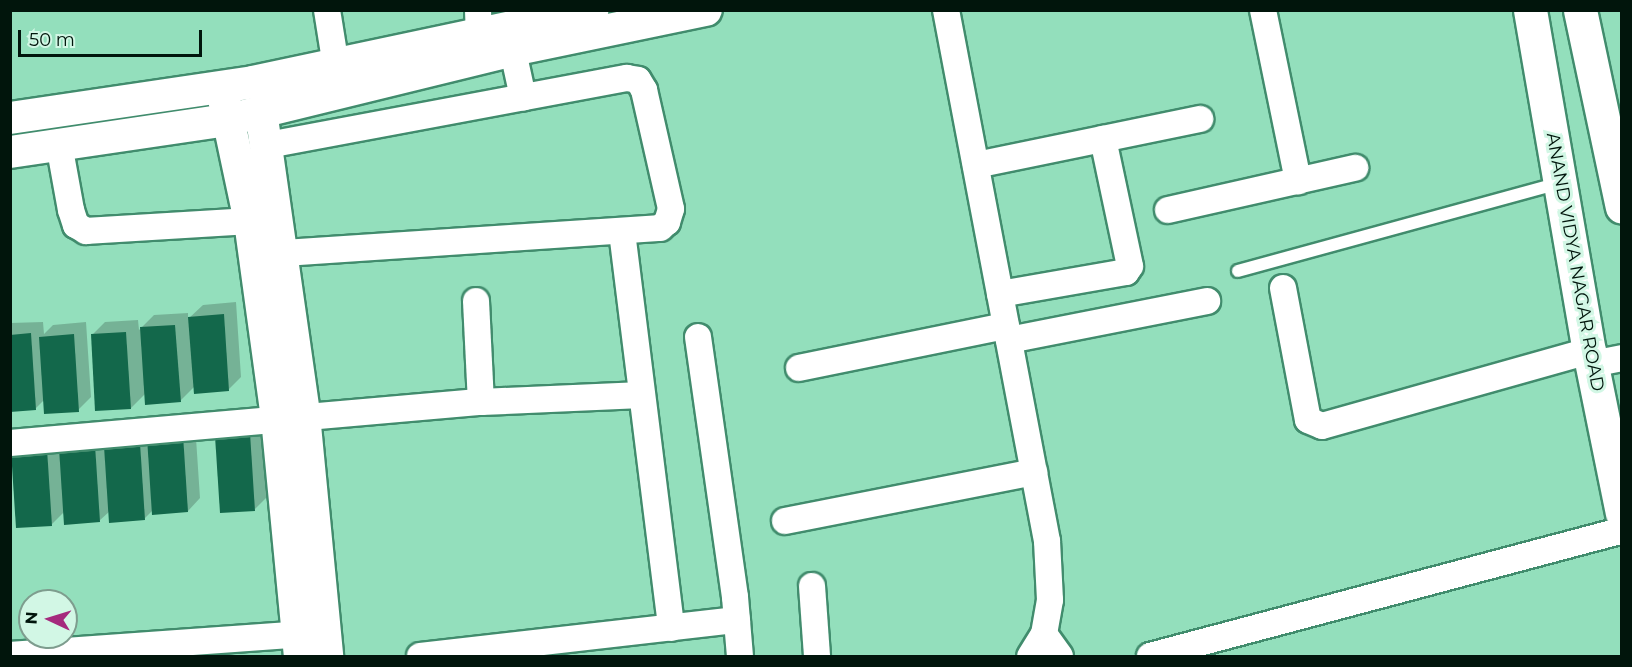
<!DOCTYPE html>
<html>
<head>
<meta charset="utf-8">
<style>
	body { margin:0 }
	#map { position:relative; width:1632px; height:667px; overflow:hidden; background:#93dfbc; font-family:Montserrat,sans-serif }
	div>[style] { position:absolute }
	.shadow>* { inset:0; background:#0003 }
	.building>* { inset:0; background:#13684b }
	.roads { filter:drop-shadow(2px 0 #418c6d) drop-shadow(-2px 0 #418c6d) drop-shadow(0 2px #418c6d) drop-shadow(0 -2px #418c6d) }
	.service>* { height:12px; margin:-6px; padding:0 6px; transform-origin:6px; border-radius:6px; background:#fff }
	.minor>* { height:26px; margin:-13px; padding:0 13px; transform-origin:13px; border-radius:13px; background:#fff }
	.tertiary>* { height:32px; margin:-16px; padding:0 16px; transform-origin:16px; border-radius:16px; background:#fff }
	.secondary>* { height:33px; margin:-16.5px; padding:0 16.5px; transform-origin:16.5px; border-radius:16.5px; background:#fff }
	span { translate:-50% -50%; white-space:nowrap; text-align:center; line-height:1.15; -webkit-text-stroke:6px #d2f7e5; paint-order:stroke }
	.street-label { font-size:18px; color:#01150c }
	.frame { position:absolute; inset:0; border:12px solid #01150c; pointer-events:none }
	.north { position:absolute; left:18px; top:589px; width:60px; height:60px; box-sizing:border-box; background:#d2f7e5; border:2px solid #7e9d8e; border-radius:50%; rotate:274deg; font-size:16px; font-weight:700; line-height:24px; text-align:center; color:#01150c }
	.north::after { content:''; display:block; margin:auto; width:21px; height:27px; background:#a52a7d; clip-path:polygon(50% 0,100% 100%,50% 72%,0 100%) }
	.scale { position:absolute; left:18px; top:30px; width:184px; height:27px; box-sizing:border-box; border:3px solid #01150c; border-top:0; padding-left:8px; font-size:18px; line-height:21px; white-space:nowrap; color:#01150c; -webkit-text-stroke:4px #d2f7e5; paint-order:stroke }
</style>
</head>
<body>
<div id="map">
	<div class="shadow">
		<i style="clip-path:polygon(236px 302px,241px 377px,228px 390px,195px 386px,180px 401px,146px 393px,131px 408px,92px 335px,105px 322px,138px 320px,139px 330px,154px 315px,188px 313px,188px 319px,203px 305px)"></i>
		<i style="clip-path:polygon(43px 322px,44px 334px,53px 325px,86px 322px,91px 397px,78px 410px,44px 400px,35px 409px,10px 411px,10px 323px)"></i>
		<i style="clip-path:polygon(262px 422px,267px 497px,255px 509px,216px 437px)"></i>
		<i style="clip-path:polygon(195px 423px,200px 498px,188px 511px,153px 510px,144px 519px,110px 511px,99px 521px,65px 511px,51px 525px,13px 452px)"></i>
	</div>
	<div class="building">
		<i style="clip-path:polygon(224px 314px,229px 391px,194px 394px,188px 317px)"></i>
		<i style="clip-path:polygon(175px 325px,181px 402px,145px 405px,140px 327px)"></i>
		<i style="clip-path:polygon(126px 332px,131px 409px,95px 411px,91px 334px)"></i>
		<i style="clip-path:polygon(31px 333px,36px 410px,10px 412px,10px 335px)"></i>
		<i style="clip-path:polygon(74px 334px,79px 412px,44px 414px,39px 337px)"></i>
		<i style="clip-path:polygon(250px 433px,255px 511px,220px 513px,215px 436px)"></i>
		<i style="clip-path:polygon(183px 435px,188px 512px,152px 515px,147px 437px)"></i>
		<i style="clip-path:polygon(140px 443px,145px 520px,109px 523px,104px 446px)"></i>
		<i style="clip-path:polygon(95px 445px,100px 522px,64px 525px,59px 448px)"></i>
		<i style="clip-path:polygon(47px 449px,52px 526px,16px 528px,11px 451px)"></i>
	</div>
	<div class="roads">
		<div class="service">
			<i style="left:1238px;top:271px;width:333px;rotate:-15.3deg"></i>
		</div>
		<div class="minor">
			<i style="left:327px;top:10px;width:57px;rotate:80.9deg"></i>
			<i style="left:478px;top:10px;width:25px;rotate:88deg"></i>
			<i style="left:946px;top:10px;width:541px;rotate:79.23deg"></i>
			<i style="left:1047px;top:541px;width:59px;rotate:87.1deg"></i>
			<i style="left:1050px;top:600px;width:35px;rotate:100deg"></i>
			<i style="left:1044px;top:634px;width:26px;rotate:122deg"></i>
			<i style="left:1263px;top:10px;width:175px;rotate:78.4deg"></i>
			<i style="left:509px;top:33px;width:66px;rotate:77.7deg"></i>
			<i style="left:59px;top:144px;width:67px;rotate:79.7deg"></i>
			<i style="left:71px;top:210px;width:16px;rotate:72deg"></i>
			<i style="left:76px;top:225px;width:12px;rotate:31deg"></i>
			<i style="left:86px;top:231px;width:164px;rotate:-3.5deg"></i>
			<i style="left:268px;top:145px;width:365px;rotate:-10.6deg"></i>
			<i style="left:627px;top:78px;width:11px;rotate:10deg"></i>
			<i style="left:638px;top:80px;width:12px;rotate:59deg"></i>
			<i style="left:644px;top:90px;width:122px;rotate:77.2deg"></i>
			<i style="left:671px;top:209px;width:14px;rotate:107deg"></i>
			<i style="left:667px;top:222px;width:9px;rotate:139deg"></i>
			<i style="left:660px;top:228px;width:379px;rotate:176.2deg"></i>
			<i style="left:976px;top:165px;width:229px;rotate:-11.6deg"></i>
			<i style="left:1168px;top:210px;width:192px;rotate:-12.7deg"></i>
			<i style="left:622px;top:232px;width:399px;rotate:82.9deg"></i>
			<i style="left:1283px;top:288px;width:134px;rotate:79.3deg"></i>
			<i style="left:1308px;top:420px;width:15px;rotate:23deg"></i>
			<i style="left:1322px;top:426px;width:277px;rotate:-15.7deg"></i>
			<i style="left:1000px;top:294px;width:128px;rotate:-9.9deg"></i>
			<i style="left:1126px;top:272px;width:7px;rotate:-56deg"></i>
			<i style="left:1130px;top:266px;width:130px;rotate:-102deg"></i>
			<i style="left:476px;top:301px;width:101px;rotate:87.2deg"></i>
			<i style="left:698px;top:337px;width:263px;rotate:81.9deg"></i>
			<i style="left:735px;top:597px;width:59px;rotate:85.2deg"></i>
			<i style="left:1009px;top:340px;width:202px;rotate:-11.1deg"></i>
			<i style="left:1592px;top:364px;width:31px;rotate:-11deg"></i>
			<i style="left:799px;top:368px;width:211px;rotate:-11.5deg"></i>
			<i style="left:10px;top:443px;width:473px;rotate:-5deg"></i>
			<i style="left:481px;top:402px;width:161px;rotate:-2.5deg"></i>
			<i style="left:785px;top:521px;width:254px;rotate:-11.1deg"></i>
			<i style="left:812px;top:586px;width:70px;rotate:85.9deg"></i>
			<i style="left:1044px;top:634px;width:27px;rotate:54deg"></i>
			<i style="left:10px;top:655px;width:306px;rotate:-4.1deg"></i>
			<i style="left:420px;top:656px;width:319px;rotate:-6.5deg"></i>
			<i style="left:1150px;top:656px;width:489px;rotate:-14.9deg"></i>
		</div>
		<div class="tertiary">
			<i style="left:224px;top:99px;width:125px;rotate:78deg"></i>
			<i style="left:250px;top:221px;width:199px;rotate:82.2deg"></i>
			<i style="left:277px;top:418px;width:239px;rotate:84.5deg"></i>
			<i style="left:261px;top:111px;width:307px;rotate:81.9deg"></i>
			<i style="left:304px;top:415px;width:242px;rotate:84.5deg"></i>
			<i style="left:10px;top:118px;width:246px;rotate:-8.4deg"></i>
			<i style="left:253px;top:82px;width:347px;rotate:-12deg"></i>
			<i style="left:10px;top:152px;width:220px;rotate:-8.4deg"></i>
			<i style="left:228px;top:120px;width:292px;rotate:-13.8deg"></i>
			<i style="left:512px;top:50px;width:198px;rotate:-11.7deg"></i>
		</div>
		<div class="secondary">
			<i style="left:1530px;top:10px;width:346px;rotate:80.2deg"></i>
			<i style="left:1589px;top:351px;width:165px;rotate:78.5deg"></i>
			<i style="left:1580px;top:10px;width:201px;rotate:78deg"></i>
		</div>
	</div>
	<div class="street-label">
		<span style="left:1575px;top:262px;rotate:80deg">ANAND VIDYA NAGAR ROAD</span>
	</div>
	<div class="frame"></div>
	<div class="north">N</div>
	<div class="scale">50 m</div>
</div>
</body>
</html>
